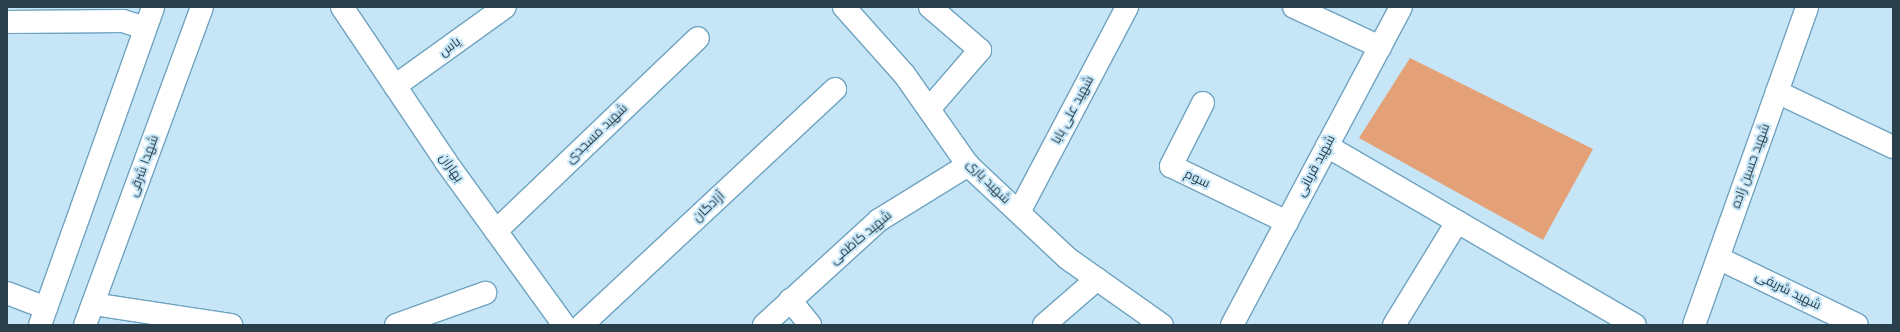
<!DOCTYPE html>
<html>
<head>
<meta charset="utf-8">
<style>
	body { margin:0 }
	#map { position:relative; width:1900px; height:332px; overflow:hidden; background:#c6e6f8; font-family:"DM Sans",Cairo,sans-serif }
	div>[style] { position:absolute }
	.green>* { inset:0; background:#e4a177 }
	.roads { filter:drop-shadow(1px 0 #6fa3c0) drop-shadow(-1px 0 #6fa3c0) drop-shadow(0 1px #6fa3c0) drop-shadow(0 -1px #6fa3c0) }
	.minor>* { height:22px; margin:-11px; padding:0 11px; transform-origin:11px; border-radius:11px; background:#fff }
	.major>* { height:22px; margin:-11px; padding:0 11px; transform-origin:11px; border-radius:11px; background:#fff }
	span { translate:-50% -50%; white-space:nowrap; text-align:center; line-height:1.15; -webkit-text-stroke:4px #c6e6f8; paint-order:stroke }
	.street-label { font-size:13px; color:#293f4c }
	.frame { position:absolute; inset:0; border:8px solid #293f4c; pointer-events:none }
</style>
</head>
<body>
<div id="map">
	<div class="green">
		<i style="clip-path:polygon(1410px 58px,1593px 149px,1543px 240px,1359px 138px)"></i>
	</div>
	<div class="roads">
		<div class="minor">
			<i style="left:342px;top:7px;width:187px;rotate:56.1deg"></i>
			<i style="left:446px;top:162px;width:201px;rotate:54.1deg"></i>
			<i style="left:844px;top:7px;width:90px;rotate:48.2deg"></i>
			<i style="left:904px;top:74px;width:111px;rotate:54.9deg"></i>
			<i style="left:968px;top:165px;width:136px;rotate:43.2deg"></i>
			<i style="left:1067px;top:258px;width:116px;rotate:35.2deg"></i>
			<i style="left:1294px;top:7px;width:95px;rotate:24.9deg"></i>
			<i style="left:7px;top:22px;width:116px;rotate:-0.5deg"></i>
			<i style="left:123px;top:21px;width:22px;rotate:18deg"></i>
			<i style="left:395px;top:86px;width:135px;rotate:-35.7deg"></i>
			<i style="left:1777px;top:92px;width:128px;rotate:25.4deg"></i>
			<i style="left:1203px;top:103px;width:71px;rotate:116.9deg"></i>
			<i style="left:1171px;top:166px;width:129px;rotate:25.8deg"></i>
			<i style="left:929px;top:109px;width:78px;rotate:-49.2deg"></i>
			<i style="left:980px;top:50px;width:66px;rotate:-139.3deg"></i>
			<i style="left:1327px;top:146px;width:356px;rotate:30.2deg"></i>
			<i style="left:1019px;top:212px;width:232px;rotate:-62.2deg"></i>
			<i style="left:496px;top:231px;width:279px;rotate:-43.7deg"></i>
			<i style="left:1718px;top:258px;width:154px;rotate:25.7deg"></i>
			<i style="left:7px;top:293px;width:42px;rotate:21deg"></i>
			<i style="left:790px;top:300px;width:32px;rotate:51deg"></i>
			<i style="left:93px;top:304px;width:140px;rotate:8.7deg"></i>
			<i style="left:396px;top:325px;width:95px;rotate:-19.8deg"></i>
			<i style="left:582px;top:325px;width:346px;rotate:-43deg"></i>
			<i style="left:764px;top:325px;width:156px;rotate:-42.4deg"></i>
			<i style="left:879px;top:220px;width:105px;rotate:-31.7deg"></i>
			<i style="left:1044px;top:325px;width:70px;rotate:-41deg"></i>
			<i style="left:1232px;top:325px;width:360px;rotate:-62deg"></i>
			<i style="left:1394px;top:325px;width:121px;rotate:-58.5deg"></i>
			<i style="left:1694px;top:325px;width:337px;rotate:-70.4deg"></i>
		</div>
		<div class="major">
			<i style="left:40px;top:325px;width:337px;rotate:-70.4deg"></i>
			<i style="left:85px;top:325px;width:339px;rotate:-69.8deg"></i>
		</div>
	</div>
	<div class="street-label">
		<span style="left:450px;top:47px;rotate:-36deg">یاس</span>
		<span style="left:1073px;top:110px;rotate:-62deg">شهید علی بابا</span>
		<span style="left:597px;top:134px;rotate:-44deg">شهید مسجدی</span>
		<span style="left:144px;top:166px;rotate:-70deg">شهدا شرقی</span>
		<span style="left:1316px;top:166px;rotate:-62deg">شهید قربانی</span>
		<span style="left:1751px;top:166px;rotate:-70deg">شهید حسین زاده</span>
		<span style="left:451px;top:168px;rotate:55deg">بهاران</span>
		<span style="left:1197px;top:179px;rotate:26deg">سوم</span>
		<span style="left:988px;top:182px;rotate:45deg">شهید یاری</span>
		<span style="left:709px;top:207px;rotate:-43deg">آزادگان</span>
		<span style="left:861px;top:238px;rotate:-40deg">شهید کاظمی</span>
		<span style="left:1788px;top:291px;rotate:26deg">شهید شریفی</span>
	</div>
	<div class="frame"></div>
</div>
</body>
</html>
